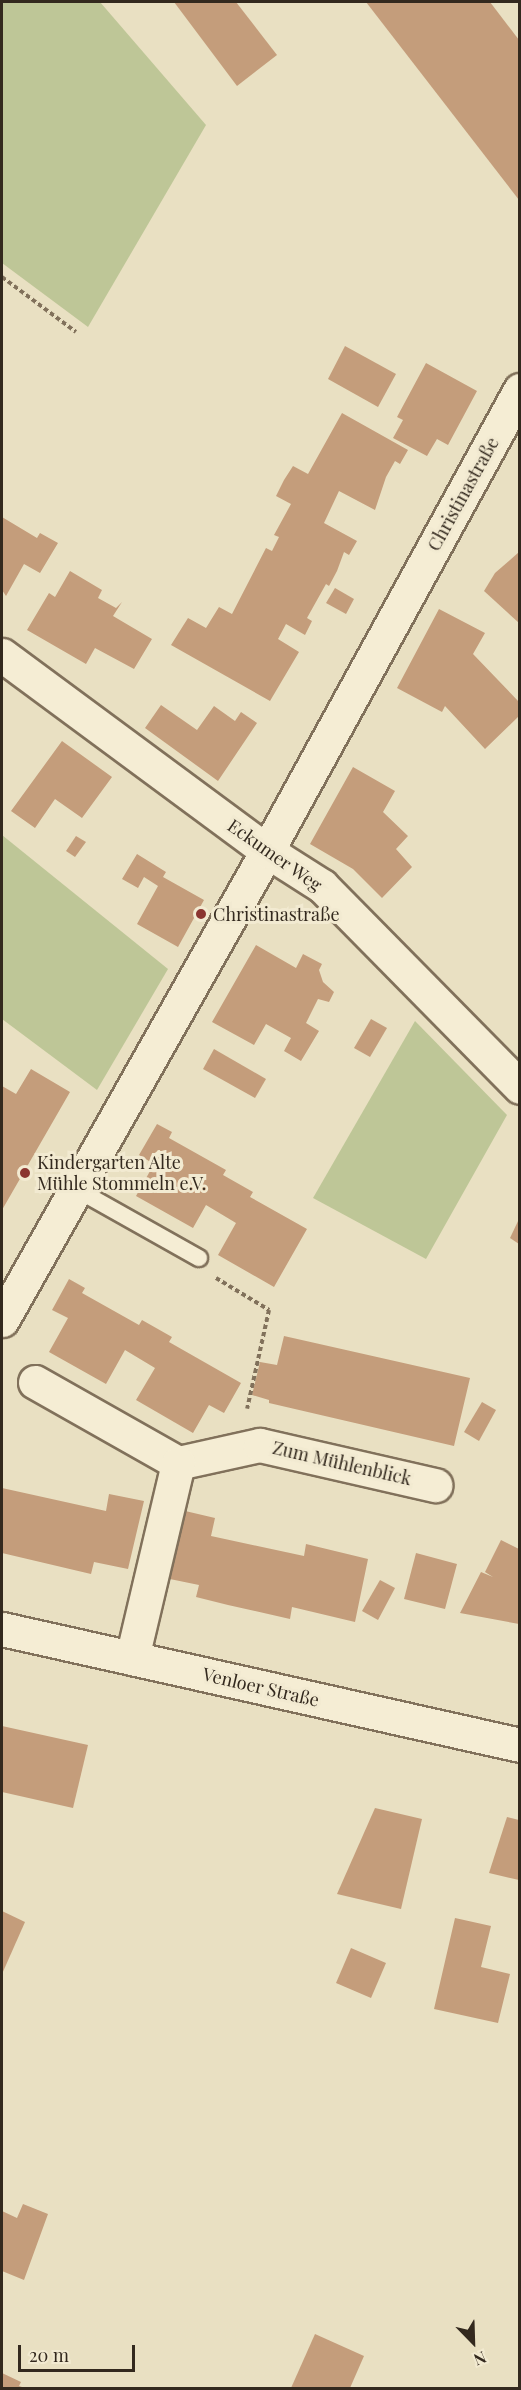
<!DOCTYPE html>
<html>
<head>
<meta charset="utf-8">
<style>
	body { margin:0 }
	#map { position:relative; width:521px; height:2390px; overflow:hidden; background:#e9e0c2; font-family:"Playfair Display",serif }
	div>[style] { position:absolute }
	.green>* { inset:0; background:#bec697 }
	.building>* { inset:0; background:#c49d7b }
	.path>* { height:4px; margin-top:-2px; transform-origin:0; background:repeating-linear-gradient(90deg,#81715b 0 4.5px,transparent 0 7.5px) }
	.roads { filter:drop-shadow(2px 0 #81715b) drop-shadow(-2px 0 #81715b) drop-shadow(0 2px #81715b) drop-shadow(0 -2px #81715b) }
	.lane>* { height:16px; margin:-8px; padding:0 8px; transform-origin:8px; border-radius:8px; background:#f5edd4 }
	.street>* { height:33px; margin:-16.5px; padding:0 16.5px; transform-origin:16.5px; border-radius:16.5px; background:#f5edd4 }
	.secondary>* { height:33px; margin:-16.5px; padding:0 16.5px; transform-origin:16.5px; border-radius:16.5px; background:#f5edd4 }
	.dots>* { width:16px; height:16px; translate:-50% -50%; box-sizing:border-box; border:3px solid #f2ead1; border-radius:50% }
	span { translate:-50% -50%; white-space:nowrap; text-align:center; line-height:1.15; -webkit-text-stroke:6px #f2ead1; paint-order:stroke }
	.street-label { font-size:18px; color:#33291e }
	.poi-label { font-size:18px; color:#33291e }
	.left { translate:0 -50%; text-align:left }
	.frame { position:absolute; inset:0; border:3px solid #33291e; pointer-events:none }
	.north { position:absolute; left:443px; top:2312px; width:60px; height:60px; -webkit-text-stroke:4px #f2ead1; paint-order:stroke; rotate:157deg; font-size:16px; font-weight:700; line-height:24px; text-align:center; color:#33291e }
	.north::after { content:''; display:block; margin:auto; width:21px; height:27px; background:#33291e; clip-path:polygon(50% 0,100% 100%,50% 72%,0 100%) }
	.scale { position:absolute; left:18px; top:2345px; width:117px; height:27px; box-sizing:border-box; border:3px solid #33291e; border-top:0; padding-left:8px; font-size:18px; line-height:21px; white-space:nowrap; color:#33291e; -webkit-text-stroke:4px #f2ead1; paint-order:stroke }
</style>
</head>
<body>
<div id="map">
	<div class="green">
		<i style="clip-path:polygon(2px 2px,100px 2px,206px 125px,88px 327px,2px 263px)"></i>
		<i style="clip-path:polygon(2px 835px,168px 969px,97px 1090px,2px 1019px)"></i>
		<i style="clip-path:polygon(415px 1021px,507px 1115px,426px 1259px,313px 1198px)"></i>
	</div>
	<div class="building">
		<i style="clip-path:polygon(174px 2px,236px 2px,277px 55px,237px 86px)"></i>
		<i style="clip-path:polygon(366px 2px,490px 2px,519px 40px,519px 200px)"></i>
		<i style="clip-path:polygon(345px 346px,396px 374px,378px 407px,328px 379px)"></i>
		<i style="clip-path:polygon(426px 363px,477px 391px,448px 445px,437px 439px,427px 456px,393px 438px,403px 420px,397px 417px)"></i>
		<i style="clip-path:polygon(342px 413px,408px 450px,400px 464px,395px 461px,386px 477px,375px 510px,339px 491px,324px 523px,357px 541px,349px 555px,344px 552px,337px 571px,329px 586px,326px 584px,307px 618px,312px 621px,305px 635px,286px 624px,278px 639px,299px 652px,270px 701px,171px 645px,188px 618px,206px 628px,219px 607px,232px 614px,266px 548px,272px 551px,279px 537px,274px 535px,291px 504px,276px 496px,284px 480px,293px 466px,308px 474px)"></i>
		<i style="clip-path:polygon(2px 517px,37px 538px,40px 533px,58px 543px,40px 573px,24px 564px,6px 596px,2px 590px)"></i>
		<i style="clip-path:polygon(519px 552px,519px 623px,484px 591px,495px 573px)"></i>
		<i style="clip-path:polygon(70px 571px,102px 590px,98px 598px,116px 608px,122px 602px,113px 616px,152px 639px,134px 669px,95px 648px,86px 664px,27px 630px,49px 593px,55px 597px)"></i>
		<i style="clip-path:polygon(335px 588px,354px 599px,346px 614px,326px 603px)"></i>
		<i style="clip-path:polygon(439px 609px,485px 633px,473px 654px,519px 702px,519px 716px,485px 749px,445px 706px,442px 712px,397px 688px)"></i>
		<i style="clip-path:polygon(161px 705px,197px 730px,214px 706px,235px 721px,241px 712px,257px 723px,218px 781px,145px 728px)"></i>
		<i style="clip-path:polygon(62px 741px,112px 777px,82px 818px,55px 799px,35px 828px,11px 811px)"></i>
		<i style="clip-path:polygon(353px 767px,395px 791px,383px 812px,408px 836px,396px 849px,412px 867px,382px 898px,353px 869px,310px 844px)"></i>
		<i style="clip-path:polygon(76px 836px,86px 842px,75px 857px,66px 851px)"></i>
		<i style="clip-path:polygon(137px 854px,166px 872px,163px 877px,204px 900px,178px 947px,137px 924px,158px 886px,144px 877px,138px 888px,122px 879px)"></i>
		<i style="clip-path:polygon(256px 945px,296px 968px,303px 954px,322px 964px,319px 970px,323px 982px,334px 992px,329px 1002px,318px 999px,306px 1023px,319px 1031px,301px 1061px,284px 1051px,291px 1038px,266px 1024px,254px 1045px,212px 1022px)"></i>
		<i style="clip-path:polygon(371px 1019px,387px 1028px,370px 1057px,354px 1048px)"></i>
		<i style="clip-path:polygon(214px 1049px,266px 1079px,255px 1098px,203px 1069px)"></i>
		<i style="clip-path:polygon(31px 1069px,70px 1092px,2px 1210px,2px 1086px,16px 1094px)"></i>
		<i style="clip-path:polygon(157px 1124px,172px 1132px,169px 1138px,226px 1170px,223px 1175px,253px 1192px,250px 1197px,307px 1229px,274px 1287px,218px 1255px,236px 1223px,206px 1205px,193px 1228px,136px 1196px,154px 1164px,139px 1155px)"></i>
		<i style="clip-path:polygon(519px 1219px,519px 1244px,510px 1238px)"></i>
		<i style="clip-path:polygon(69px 1279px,85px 1288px,82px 1293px,139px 1325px,142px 1320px,172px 1337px,169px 1342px,241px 1383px,224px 1413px,209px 1405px,193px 1433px,136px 1400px,155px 1368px,125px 1350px,106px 1384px,49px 1352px,68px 1318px,52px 1310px)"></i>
		<i style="clip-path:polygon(284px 1336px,470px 1378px,454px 1446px,269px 1403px,269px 1400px,252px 1395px,260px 1362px,277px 1365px)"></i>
		<i style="clip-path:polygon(482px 1402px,496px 1410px,479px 1441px,464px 1432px)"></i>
		<i style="clip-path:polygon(2px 1488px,106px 1511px,109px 1494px,144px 1501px,128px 1569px,94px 1562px,91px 1574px,2px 1553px)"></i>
		<i style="clip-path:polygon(181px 1510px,215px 1518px,211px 1536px,304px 1556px,306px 1544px,368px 1559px,355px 1622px,292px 1607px,290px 1619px,228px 1605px,196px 1597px,199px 1585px,165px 1578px)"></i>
		<i style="clip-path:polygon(501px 1540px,519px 1549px,519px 1624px,460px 1613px,481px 1572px,493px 1577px,485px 1572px)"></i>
		<i style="clip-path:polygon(416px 1553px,457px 1564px,445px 1609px,404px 1599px)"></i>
		<i style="clip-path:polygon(380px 1580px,395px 1588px,378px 1620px,362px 1611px)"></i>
		<i style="clip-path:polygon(2px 1726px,88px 1745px,73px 1808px,2px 1792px)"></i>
		<i style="clip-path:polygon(375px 1808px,422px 1819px,401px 1909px,337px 1894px)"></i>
		<i style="clip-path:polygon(507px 1817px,519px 1820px,519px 1880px,489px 1873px)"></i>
		<i style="clip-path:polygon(2px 1911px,25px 1922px,2px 1974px)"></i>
		<i style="clip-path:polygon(455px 1918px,491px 1926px,481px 1967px,510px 1974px,498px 2023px,434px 2009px)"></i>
		<i style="clip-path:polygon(351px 1948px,386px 1963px,371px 1998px,336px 1983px)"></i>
		<i style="clip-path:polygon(23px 2204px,48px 2214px,24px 2280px,2px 2271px,2px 2211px,17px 2218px)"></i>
		<i style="clip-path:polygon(315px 2334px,364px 2356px,350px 2388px,291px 2388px)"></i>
		<i style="clip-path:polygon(2px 2373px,21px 2382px,19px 2386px,25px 2388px,2px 2388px)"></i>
	</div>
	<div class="path">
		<i style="left:2px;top:277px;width:92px;rotate:36.6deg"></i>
		<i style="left:216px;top:1278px;width:62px;rotate:31.1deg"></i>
		<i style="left:269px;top:1310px;width:101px;rotate:102.5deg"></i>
	</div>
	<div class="roads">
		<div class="lane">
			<i style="left:76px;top:1189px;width:141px;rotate:29.3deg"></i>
		</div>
		<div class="street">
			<i style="left:2px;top:655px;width:330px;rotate:36.5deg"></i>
			<i style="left:267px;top:851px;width:65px;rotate:32.5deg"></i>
			<i style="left:322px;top:886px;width:282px;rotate:45.4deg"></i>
			<i style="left:2px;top:1320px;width:539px;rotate:-60.53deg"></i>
			<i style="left:267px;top:851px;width:526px;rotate:-61.24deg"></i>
			<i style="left:35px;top:1382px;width:164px;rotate:29.5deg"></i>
			<i style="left:178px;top:1463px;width:84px;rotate:-12.4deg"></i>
			<i style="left:260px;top:1445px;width:180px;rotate:12.9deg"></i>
			<i style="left:132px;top:1658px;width:200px;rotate:-76.7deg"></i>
		</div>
		<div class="secondary">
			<i style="left:2px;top:1629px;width:531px;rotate:12.62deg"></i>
		</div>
	</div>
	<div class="dots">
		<i style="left:201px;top:914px;background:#8b3530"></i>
		<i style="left:25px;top:1173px;background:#8b3530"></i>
	</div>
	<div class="street-label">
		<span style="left:463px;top:494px;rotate:-61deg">Christinastraße</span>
		<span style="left:275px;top:855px;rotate:35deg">Eckumer Weg</span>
		<span style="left:342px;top:1463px;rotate:13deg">Zum Mühlenblick</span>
		<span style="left:261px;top:1687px;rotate:13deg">Venloer Straße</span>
	</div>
	<div class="poi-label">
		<span class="left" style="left:213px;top:914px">Christinastraße</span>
		<span class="left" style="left:37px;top:1173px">Kindergarten Alte<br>Mühle Stommeln e.V.</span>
	</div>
	<div class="frame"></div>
	<div class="north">N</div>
	<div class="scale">20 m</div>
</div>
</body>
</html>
